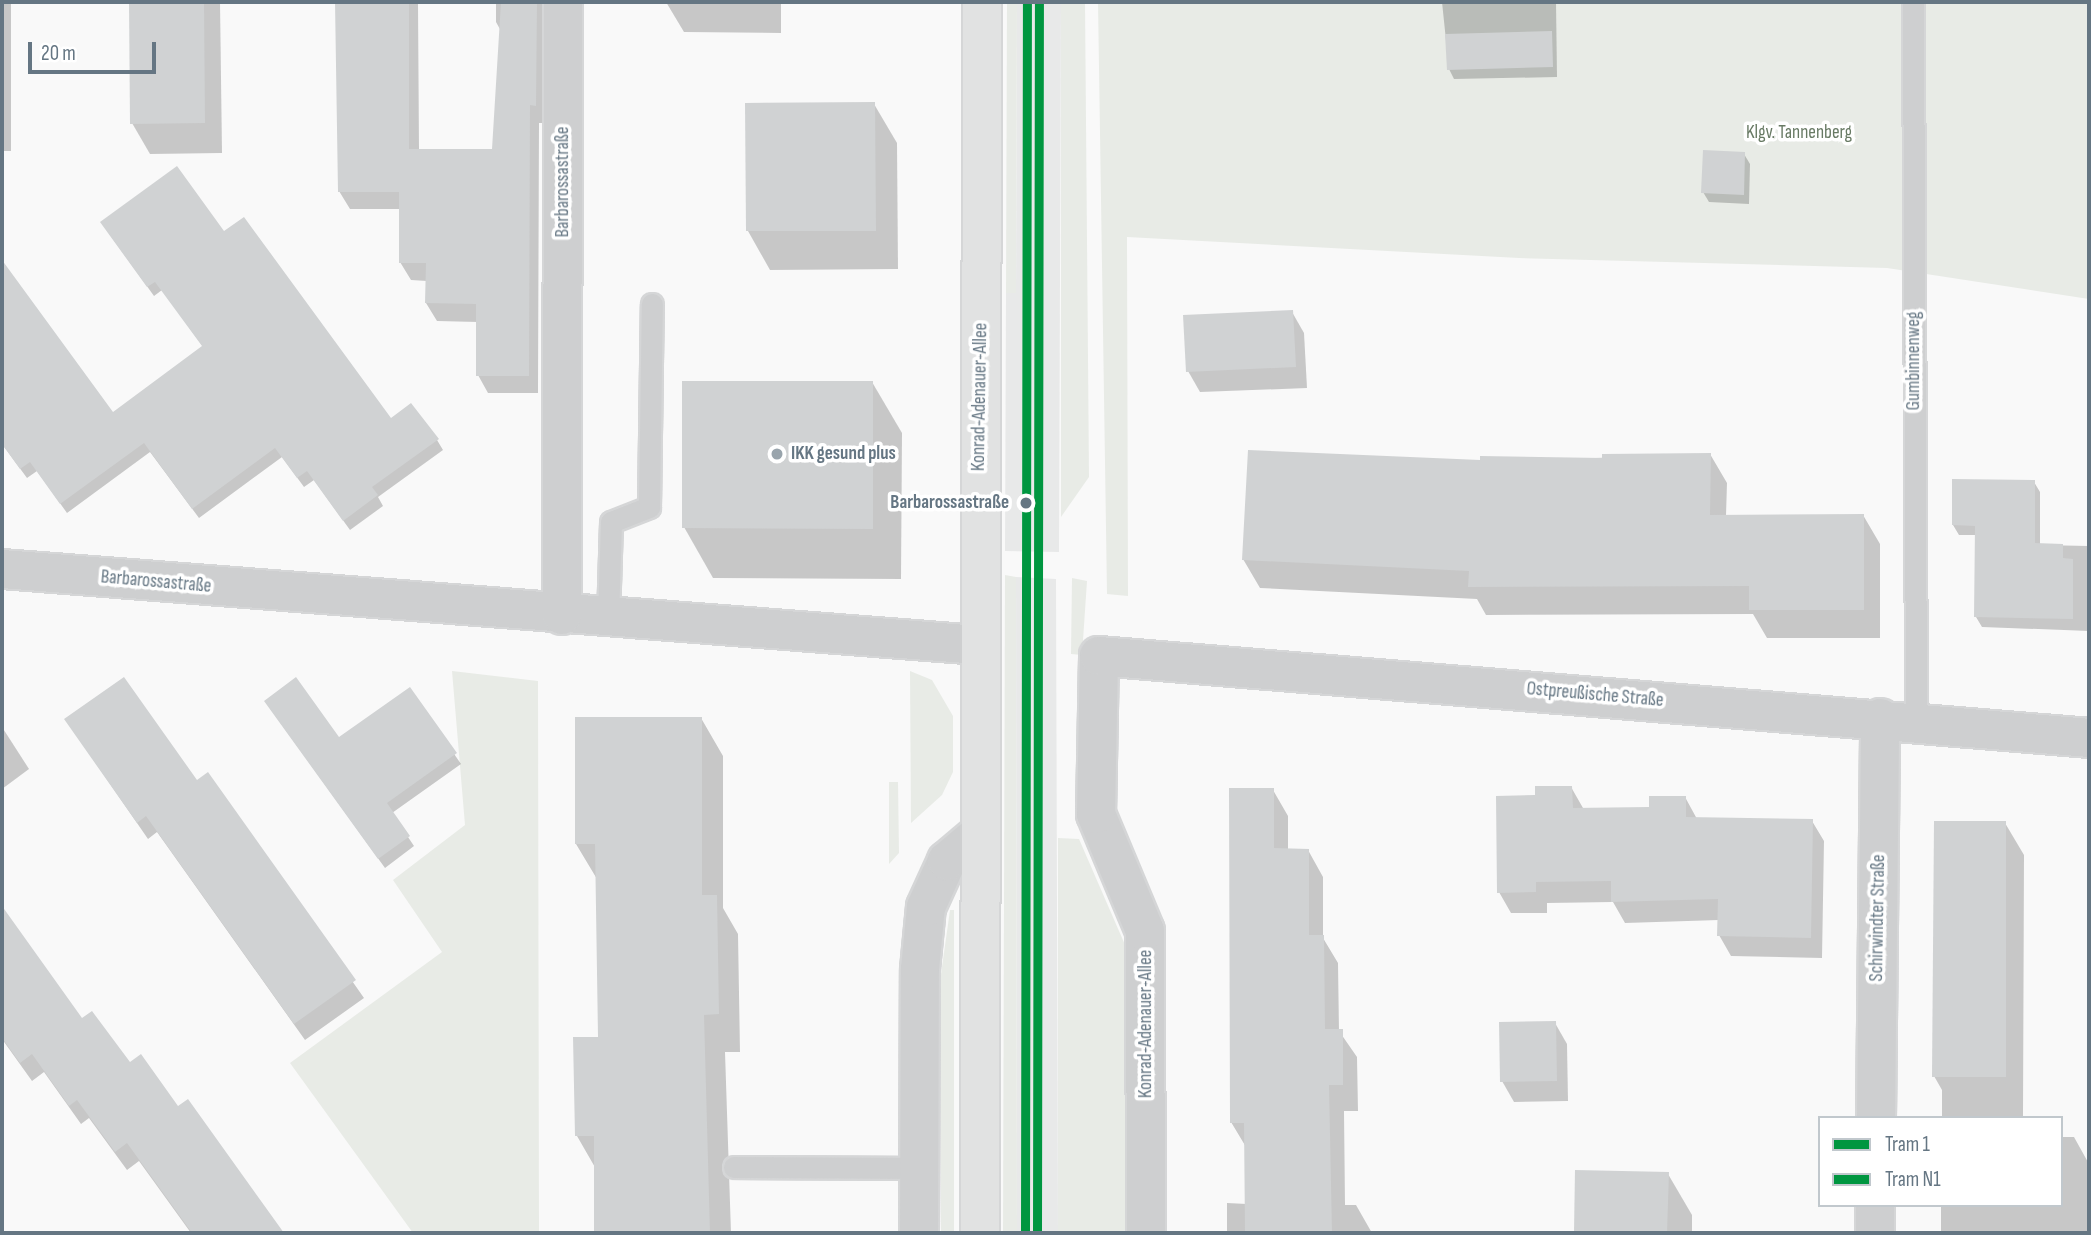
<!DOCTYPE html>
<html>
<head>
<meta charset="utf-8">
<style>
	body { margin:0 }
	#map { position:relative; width:2091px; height:1235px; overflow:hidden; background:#f9f9f9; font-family:"Sofia Sans Condensed",sans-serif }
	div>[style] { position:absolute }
	.built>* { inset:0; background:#e8e9e9 }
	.green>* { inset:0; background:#e8ebe6 }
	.shadow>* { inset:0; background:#0003 }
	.building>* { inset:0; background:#d0d2d3 }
	.roads { filter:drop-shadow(2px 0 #d5d6d7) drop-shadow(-2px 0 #d5d6d7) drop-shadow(0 2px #d5d6d7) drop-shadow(0 -2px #d5d6d7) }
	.service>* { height:21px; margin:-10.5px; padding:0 10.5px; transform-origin:10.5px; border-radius:10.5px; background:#cecfd0 }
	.minor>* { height:38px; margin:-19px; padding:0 19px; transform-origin:19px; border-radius:19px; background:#cecfd0 }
	.secondary>* { height:38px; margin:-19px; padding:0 19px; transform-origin:19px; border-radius:19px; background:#e1e2e2 }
	.tram-1>* { height:9px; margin:-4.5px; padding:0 4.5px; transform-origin:4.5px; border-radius:4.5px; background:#009640 }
	.tram-2>* { height:9px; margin:-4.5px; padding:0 4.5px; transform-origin:4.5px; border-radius:4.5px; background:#009640 }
	.dots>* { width:19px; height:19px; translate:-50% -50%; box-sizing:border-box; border:4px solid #fff; border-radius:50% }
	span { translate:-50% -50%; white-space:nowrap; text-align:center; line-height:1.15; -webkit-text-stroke:7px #fff; paint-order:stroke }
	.park-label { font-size:19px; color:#687a64 }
	.street-label { font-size:19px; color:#657683 }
	.poi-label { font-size:19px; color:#657683; font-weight:700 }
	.left { translate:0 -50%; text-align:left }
	.stop-label { font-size:19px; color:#657683; font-weight:700 }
	.right { translate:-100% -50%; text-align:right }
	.frame { position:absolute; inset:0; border:4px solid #657683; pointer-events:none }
	.legend { position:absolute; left:1818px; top:1116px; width:245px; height:91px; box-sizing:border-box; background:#fff; border:2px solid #c1c8cd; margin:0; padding:9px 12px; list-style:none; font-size:21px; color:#657683 }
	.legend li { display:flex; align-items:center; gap:14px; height:35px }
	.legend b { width:35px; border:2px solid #c1c8cd }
	.scale { position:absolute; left:28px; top:42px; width:128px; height:32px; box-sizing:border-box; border:4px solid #657683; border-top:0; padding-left:9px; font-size:21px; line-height:24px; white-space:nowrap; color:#657683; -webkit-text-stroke:5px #fff; paint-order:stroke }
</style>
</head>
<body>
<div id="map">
	<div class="built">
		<i style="clip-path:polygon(1017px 2px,1061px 2px,1059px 552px,1005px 551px,1006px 293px,1016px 293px)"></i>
		<i style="clip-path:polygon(1016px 577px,1056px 579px,1058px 1233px,1017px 1233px)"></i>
	</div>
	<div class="green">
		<i style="clip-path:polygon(1007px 2px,1017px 2px,1016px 293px,1006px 293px)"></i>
		<i style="clip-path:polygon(1061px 2px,1085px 2px,1089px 477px,1061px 517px)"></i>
		<i style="clip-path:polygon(1098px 2px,2089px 2px,2089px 299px,1887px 268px,1519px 258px,1127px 237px,1128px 596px,1107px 594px)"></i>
		<i style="clip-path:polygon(1005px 575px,1016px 577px,1017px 1233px,1003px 1233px)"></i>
		<i style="clip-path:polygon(1072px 578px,1087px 581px,1082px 655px,1071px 654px)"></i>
		<i style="clip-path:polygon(452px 671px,538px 681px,539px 1233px,413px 1233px,290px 1063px,442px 952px,393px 880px,465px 825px)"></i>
		<i style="clip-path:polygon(910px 671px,932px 680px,953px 716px,953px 772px,942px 795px,911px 823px)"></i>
		<i style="clip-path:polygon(889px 782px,898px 782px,899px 853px,889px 864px)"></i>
		<i style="clip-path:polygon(1058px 838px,1079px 839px,1129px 954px,1129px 1233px,1058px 1233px)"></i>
		<i style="clip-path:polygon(950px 910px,954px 910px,954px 1233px,941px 1233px,941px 974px)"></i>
	</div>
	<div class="shadow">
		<i style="clip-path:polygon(2px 2px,11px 2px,11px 151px,2px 151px)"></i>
		<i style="clip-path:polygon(131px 2px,220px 2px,222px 153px,150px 154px,132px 123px)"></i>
		<i style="clip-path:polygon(337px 2px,418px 2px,419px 150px,494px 151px,501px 31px,496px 22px,496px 2px,548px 2px,545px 123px,539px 123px,538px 393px,488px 393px,478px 375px,478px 322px,437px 321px,426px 303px,427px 281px,411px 280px,400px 262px,401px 209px,350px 209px,339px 191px)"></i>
		<i style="clip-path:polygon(666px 2px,781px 2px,781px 33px,684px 32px)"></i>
		<i style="clip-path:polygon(1442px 2px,1556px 2px,1557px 77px,1454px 79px,1449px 69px)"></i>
		<i style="clip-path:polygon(874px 104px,897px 143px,898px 269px,770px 270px,748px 231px)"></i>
		<i style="clip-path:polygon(1744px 154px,1750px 164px,1749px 204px,1709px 202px,1703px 192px)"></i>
		<i style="clip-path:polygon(108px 232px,224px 233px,390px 420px,437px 440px,443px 450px,378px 497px,383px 506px,350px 530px,314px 480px,304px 487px,282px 457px,199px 518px,150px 452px,67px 513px,37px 471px,27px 478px,2px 444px,2px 263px,113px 414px,204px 348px,162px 290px,154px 296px)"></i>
		<i style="clip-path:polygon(1292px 312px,1304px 333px,1307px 388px,1200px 392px,1188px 371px)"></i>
		<i style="clip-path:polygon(872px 382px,902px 433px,901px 579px,713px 578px,684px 527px)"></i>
		<i style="clip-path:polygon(1710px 454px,1727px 483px,1726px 516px,1863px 515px,1880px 544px,1880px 638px,1767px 638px,1753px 614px,1486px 615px,1477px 599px,1260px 588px,1243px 559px,1481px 462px)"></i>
		<i style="clip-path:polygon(2034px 482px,2040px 492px,2040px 545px,2089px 546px,2089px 631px,1982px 627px,1976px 617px,1977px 535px,1959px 535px,1953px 525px)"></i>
		<i style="clip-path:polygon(410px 690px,461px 764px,392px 813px,414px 846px,385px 868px,272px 711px,339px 740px)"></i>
		<i style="clip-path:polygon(701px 718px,723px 756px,723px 908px,738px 934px,740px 1052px,725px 1052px,731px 1233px,595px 1233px,596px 1169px,577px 1136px,599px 1039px,597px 879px,576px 844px)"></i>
		<i style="clip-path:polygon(66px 720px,197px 783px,208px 775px,364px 998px,305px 1040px,157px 832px,148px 839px)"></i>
		<i style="clip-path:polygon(2px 727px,29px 769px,2px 789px)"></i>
		<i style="clip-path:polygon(1571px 787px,1583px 808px,1651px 808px,1685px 797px,1697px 819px,1812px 821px,1824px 841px,1822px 958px,1731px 956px,1719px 935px,1719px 920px,1625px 923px,1613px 902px,1547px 903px,1547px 913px,1511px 913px,1499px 892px,1537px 797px)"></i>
		<i style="clip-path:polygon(1273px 790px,1288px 816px,1288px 850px,1308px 850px,1323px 877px,1323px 938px,1338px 963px,1339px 1031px,1357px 1057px,1358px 1111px,1344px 1111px,1345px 1205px,1356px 1205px,1372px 1233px,1227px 1233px,1227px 1203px,1247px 1204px,1246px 1147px,1231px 1122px)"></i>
		<i style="clip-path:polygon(2005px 823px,2024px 855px,2023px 1118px,1942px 1118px,1942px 1090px,1934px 1076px)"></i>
		<i style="clip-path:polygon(2px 909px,82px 1020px,178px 1109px,188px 1102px,282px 1233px,191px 1233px,139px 1161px,127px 1170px,89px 1118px,81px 1124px,44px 1072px,32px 1081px,2px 1039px)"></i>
		<i style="clip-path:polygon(1555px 1023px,1567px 1044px,1568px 1101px,1514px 1102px,1502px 1081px)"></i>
		<i style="clip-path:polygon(2061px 1137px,2074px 1137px,2089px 1164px,2089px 1233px,1941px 1233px,1941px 1205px,2061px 1205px)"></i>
		<i style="clip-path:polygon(1577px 1172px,1668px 1174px,1692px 1215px,1692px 1233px,1576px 1233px)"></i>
	</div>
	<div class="building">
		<i style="clip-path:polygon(129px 2px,204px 2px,205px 123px,130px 124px)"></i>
		<i style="clip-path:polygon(335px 2px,409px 2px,409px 149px,492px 149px,501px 2px,537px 2px,536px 106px,530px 105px,529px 376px,476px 376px,476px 304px,425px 303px,426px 263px,399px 263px,399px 192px,338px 192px)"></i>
		<i style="clip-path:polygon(1552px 31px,1553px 67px,1447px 70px,1445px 34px)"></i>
		<i style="clip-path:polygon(875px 102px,876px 231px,746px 231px,745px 103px)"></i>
		<i style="clip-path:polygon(1703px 150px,1745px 152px,1744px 195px,1701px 193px)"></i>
		<i style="clip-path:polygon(177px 166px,224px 231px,244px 217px,391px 418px,411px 403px,439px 439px,372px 487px,378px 495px,343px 521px,307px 471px,297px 478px,275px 448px,192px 509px,144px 443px,60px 504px,30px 462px,20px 469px,2px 444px,2px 260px,113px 412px,202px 346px,155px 282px,147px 287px,100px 222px)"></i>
		<i style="clip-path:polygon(1293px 310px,1296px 367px,1186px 372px,1183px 315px)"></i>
		<i style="clip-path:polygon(682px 381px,873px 381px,873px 529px,682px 528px)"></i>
		<i style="clip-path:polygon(1248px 450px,1480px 460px,1480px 456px,1602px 458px,1602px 454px,1711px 453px,1710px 515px,1864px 514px,1864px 610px,1749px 610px,1749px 586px,1468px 587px,1469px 571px,1242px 560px)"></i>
		<i style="clip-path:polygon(1952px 479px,2035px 480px,2035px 543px,2063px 544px,2063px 558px,2073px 559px,2073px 619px,1974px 617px,1975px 526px,1952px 525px)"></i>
		<i style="clip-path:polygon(124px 677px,197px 780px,208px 772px,356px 980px,294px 1024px,146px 816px,137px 823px,64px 719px)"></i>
		<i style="clip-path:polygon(296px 677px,339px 737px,410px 687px,457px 753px,387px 803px,410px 836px,378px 859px,264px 701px)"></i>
		<i style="clip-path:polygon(575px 717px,702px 717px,702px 895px,717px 895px,719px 1014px,704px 1015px,710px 1233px,594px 1233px,594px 1136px,575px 1136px,573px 1037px,598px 1037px,595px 844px,575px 844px)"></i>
		<i style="clip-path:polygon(1535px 786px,1572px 786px,1573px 808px,1649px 807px,1649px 796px,1686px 796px,1686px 817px,1813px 819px,1811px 938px,1717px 936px,1718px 899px,1611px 902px,1611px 881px,1536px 882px,1536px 892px,1497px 893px,1496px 796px,1535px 795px)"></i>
		<i style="clip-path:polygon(1229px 788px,1274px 788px,1274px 848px,1309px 849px,1309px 935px,1324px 935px,1325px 1029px,1343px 1029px,1343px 1085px,1329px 1085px,1332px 1233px,1245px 1233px,1244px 1123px,1230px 1123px)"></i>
		<i style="clip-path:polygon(1934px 821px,2006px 821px,2006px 1077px,1932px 1077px)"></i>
		<i style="clip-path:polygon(2px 906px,82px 1018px,92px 1011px,130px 1062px,141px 1054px,178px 1106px,188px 1099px,284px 1233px,192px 1233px,127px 1143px,115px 1152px,77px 1100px,69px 1106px,32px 1054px,20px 1063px,2px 1038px)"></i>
		<i style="clip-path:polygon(1556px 1021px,1557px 1081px,1500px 1082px,1499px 1022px)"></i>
		<i style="clip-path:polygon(1575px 1170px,1669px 1172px,1667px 1233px,1574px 1232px)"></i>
	</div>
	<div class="roads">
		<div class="service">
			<i style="left:1913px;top:2px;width:718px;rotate:89.76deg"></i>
			<i style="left:608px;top:618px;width:96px;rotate:-88.2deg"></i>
			<i style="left:611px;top:522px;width:41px;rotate:-21.5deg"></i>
			<i style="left:649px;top:507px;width:203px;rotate:-89.2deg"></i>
			<i style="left:734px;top:1167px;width:185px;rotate:0.3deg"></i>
		</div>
		<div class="minor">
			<i style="left:2px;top:569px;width:980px;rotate:4.45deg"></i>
			<i style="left:562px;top:615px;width:613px;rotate:-89.91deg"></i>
			<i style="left:1876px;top:1118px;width:400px;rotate:-89.4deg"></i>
			<i style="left:919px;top:1233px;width:264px;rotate:-89.8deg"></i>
			<i style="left:920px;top:969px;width:62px;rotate:-84.5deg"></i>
			<i style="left:926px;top:907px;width:51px;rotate:-65.5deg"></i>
			<i style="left:947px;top:861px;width:43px;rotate:-40.3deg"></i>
			<i style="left:1146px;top:1233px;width:302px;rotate:-90.2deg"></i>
			<i style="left:1145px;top:931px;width:127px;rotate:-112.7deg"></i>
			<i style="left:1096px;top:814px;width:158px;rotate:-88.9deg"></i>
			<i style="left:1099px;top:656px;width:993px;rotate:4.73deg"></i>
			<i style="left:1875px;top:1233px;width:28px;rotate:-90deg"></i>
		</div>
		<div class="secondary">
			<i style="left:980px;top:1233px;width:1231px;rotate:-89.91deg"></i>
		</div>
	</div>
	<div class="tram-1">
		<i style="left:1025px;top:1233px;width:1231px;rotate:-89.91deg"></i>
	</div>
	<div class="tram-2">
		<i style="left:1037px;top:1233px;width:1231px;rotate:-89.91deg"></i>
	</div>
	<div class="dots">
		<i style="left:777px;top:454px;background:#99a4ac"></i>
		<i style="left:1026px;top:503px;background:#657683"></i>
	</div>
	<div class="park-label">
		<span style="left:1799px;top:133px">Klgv. Tannenberg</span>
	</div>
	<div class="street-label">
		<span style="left:563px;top:182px;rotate:-90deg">Barbarossastraße</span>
		<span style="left:1914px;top:361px;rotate:-90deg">Gumbinnenweg</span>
		<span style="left:980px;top:397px;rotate:-89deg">Konrad-Adenauer-Allee</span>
		<span style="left:156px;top:582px;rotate:5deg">Barbarossastraße</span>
		<span style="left:1595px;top:695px;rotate:5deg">Ostpreußische Straße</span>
		<span style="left:1878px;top:918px;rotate:-89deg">Schirwindter Straße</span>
		<span style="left:1146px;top:1024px;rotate:-90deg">Konrad-Adenauer-Allee</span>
	</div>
	<div class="poi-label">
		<span class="left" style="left:791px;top:454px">IKK gesund plus</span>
	</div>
	<div class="stop-label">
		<span class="right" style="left:1009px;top:503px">Barbarossastraße</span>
	</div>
	<div class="frame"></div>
	<ul class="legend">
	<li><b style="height:9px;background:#009640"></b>Tram 1</li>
	<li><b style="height:9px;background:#009640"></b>Tram N1</li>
	</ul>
	<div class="scale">20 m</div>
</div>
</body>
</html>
